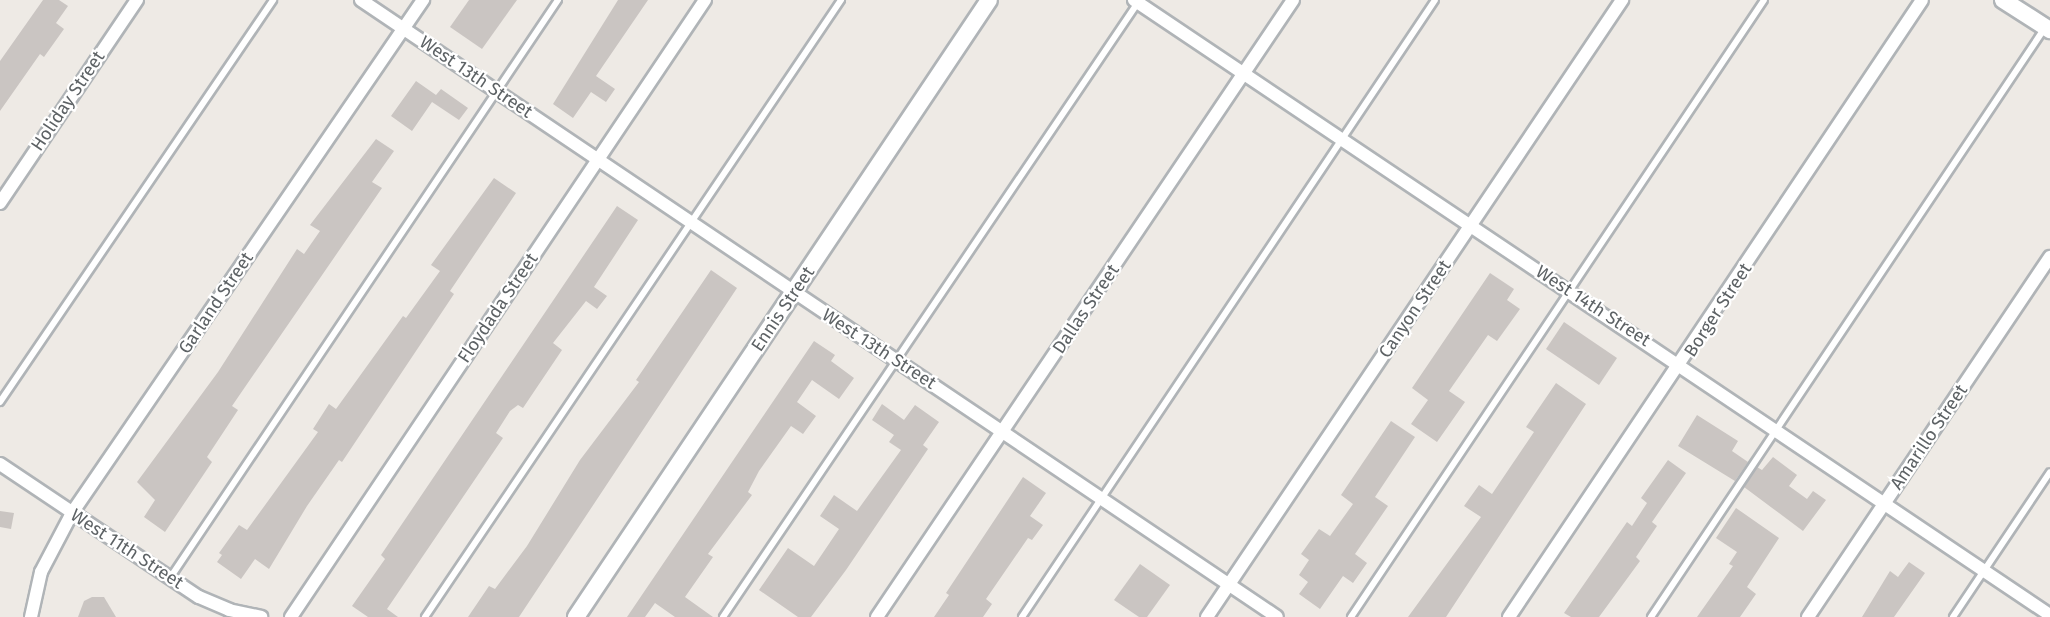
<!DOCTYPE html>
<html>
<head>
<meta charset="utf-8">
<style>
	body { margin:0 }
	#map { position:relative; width:2050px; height:617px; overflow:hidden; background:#eeeae5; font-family:"Fira Sans",sans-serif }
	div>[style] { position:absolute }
	.building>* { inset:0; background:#cac5c2 }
	.roads { filter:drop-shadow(2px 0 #b0b4b7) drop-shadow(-2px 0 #b0b4b7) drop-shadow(0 2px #b0b4b7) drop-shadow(0 -2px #b0b4b7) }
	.lane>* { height:6px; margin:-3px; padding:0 3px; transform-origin:3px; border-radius:3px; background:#fff }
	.street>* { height:12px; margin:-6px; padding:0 6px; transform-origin:6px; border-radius:6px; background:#fff }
	.secondary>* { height:16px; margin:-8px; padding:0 8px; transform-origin:8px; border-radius:8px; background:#fff }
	span { translate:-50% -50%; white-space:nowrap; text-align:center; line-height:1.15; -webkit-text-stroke:4.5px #fff; paint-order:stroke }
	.street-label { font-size:18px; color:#5d6265 }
</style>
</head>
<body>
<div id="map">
	<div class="building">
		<i style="clip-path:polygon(43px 0,59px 0,68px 6px,56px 23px,64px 29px,44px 57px,40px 54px,0 111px,0 61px)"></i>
		<i style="clip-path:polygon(469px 0,517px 0,482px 49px,450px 27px)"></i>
		<i style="clip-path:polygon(618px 0,648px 0,596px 76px,615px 89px,606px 102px,591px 92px,573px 118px,553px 104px)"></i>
		<i style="clip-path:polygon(416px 81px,436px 95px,441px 89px,468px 108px,459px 120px,432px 102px,412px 131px,391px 116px)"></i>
		<i style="clip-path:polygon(376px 139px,394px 151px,372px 182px,382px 188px,232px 406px,238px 410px,207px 457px,212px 462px,165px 532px,144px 517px,155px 500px,137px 482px,218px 372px,297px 249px,304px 254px,320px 231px,310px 225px)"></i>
		<i style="clip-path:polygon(494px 178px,516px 193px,450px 291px,454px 294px,342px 462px,339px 460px,307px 506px,269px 569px,255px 559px,241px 579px,217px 562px,222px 555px,219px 553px,239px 525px,247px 530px,318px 432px,313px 429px,329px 404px,336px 409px,403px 316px,406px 318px,440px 271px,431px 265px)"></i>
		<i style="clip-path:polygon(617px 206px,638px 220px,594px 287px,607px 296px,597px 309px,586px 301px,553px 343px,562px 350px,523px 408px,518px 405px,510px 411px,496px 433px,503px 438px,387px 609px,398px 617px,368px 617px,352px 606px,385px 559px,381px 555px)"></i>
		<i style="clip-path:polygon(711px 270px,737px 288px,519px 617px,468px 617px,489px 586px,495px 589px,527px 546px,580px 460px,639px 382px,636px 380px)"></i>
		<i style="clip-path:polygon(1490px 273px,1514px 289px,1507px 300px,1520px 309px,1497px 341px,1488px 335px,1449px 391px,1465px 402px,1437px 442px,1411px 424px,1428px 400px,1412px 388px)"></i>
		<i style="clip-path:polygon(1564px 322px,1617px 358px,1599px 385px,1546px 349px)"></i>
		<i style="clip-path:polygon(814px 341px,835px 355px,831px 361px,854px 378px,839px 399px,812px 380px,797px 402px,816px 416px,803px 434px,791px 426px,759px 471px,748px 492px,752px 495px,708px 554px,713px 557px,685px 597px,713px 617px,675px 617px,655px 603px,645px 617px,627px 617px)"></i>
		<i style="clip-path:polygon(1556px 383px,1586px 404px,1446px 617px,1408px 617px,1481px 517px,1464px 506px,1479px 485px,1492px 494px,1534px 432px,1526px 427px)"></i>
		<i style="clip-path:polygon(882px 404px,904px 420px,915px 405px,939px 422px,923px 445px,928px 449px,846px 570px,811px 617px,798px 617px,759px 590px,788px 548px,814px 566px,839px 529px,820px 516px,834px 495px,857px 511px,901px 450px,889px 442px,894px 435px,872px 420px)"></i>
		<i style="clip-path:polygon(1697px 415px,1738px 441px,1732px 451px,1748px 462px,1735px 481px,1678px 446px)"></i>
		<i style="clip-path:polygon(1391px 421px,1415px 437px,1375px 497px,1388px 506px,1355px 554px,1367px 563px,1353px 583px,1343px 576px,1320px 609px,1299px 594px,1308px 582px,1299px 575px,1309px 560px,1301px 554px,1319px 529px,1330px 536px,1353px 504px,1341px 495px)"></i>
		<i style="clip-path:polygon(1773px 457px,1797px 475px,1789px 486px,1807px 499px,1813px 491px,1826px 500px,1803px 531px,1744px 487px,1757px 467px,1762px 470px)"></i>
		<i style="clip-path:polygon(1668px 460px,1686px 473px,1652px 522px,1657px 526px,1636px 557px,1640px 561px,1599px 617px,1571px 617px,1564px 613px,1627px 522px,1632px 526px,1647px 503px,1641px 498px)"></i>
		<i style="clip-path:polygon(1023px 477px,1046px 493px,1030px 516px,1043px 525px,1032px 540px,1028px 538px,986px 599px,992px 604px,983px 617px,934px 617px,949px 595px,946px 593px)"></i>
		<i style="clip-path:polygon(1736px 508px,1779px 538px,1747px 587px,1756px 594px,1740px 617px,1697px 617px,1733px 566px,1729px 564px,1737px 552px,1716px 538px)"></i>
		<i style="clip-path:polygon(0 511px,14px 513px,11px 529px,0 527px)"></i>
		<i style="clip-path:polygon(1909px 562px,1925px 573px,1894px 617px,1862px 617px,1890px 571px,1898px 577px)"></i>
		<i style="clip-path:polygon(1140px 564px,1170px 585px,1147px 617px,1139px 617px,1114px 600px)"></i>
		<i style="clip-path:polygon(92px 597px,104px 597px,116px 617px,78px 617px,84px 601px)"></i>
	</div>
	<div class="roads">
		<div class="lane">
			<i style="left:0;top:402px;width:486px;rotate:-55.8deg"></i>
			<i style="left:170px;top:578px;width:696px;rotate:-56.13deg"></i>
			<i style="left:425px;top:617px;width:744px;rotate:-56.01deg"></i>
			<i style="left:723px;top:617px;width:743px;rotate:-55.97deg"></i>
			<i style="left:1022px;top:617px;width:742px;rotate:-56.2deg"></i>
			<i style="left:1351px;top:617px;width:742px;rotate:-56.2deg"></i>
			<i style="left:1651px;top:617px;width:707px;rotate:-56.24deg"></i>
			<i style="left:1953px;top:617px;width:174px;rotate:-56.2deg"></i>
		</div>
		<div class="street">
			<i style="left:361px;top:0;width:1104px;rotate:33.96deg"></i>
			<i style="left:1134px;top:0;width:1103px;rotate:33.88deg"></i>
			<i style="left:0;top:203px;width:245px;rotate:-56deg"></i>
			<i style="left:0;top:464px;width:239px;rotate:33.8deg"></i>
			<i style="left:199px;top:597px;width:33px;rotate:23deg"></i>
			<i style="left:229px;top:610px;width:33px;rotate:12deg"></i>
			<i style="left:31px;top:617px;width:46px;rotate:-77.5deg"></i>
			<i style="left:41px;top:572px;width:67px;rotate:-62.3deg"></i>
			<i style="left:72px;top:513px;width:622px;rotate:-55.62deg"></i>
			<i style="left:291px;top:617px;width:743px;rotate:-56.14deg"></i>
			<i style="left:877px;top:617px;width:744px;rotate:-56.01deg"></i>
			<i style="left:1207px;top:617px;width:744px;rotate:-56.07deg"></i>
			<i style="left:1509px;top:617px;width:742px;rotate:-56.2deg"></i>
			<i style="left:1808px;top:617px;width:434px;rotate:-56.1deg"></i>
		</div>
		<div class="secondary">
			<i style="left:2003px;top:0;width:56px;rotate:32.6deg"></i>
			<i style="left:576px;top:617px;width:742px;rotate:-56.2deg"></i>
		</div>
	</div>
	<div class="street-label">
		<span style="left:476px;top:77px;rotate:34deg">West 13th Street</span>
		<span style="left:68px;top:101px;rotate:-56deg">Holiday Street</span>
		<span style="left:216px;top:303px;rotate:-56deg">Garland Street</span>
		<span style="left:1593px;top:306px;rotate:33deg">West 14th Street</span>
		<span style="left:498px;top:308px;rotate:-56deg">Floydada Street</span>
		<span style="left:783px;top:309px;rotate:-56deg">Ennis Street</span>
		<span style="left:1086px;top:309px;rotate:-56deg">Dallas Street</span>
		<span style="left:1415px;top:309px;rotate:-56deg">Canyon Street</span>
		<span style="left:1718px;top:310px;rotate:-57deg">Borger Street</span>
		<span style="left:879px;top:349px;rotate:33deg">West 13th Street</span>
		<span style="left:1929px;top:437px;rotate:-56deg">Amarillo Street</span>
		<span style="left:127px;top:549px;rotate:33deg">West 11th Street</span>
	</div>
</div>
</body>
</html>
